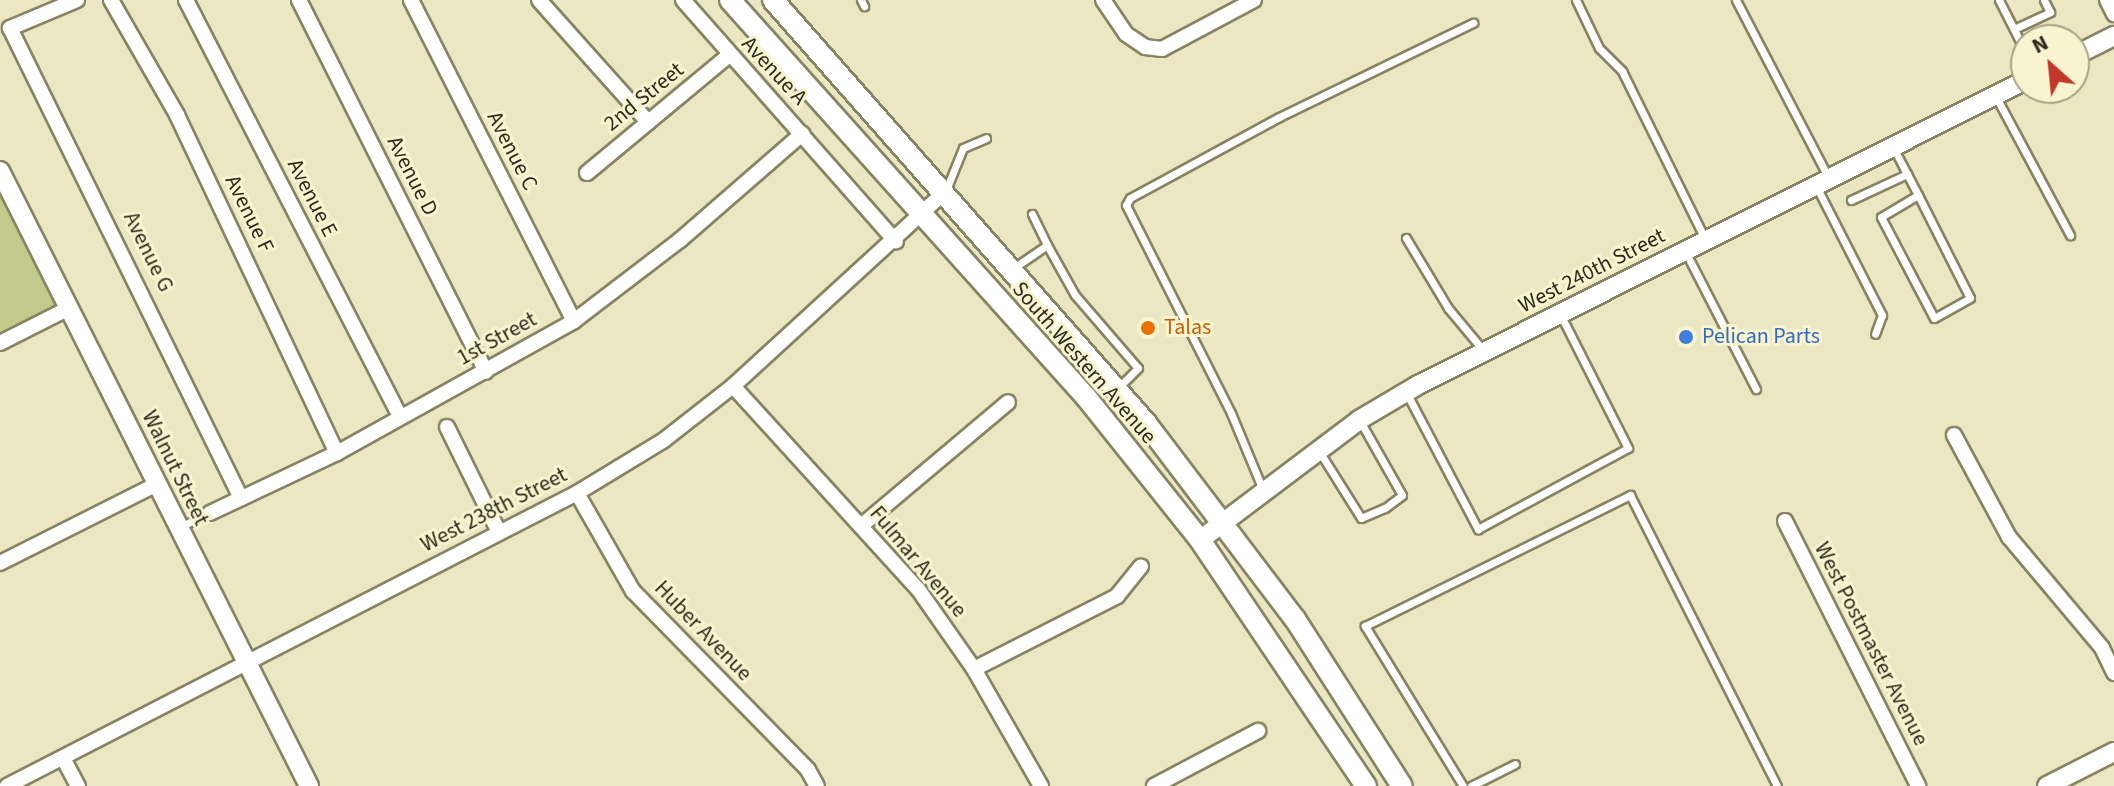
<!DOCTYPE html>
<html>
<head>
<meta charset="utf-8">
<style>
	body { margin:0 }
	#map { position:relative; width:2114px; height:786px; overflow:hidden; background:#ece7c3; font-family:"Source Sans 3",sans-serif }
	div>[style] { position:absolute }
	.green>* { inset:0; background:#c3c98b }
	.roads { filter:drop-shadow(2px 0 #888362) drop-shadow(-2px 0 #888362) drop-shadow(0 2px #888362) drop-shadow(0 -2px #888362) }
	.lane>* { height:7px; margin:-3.5px; padding:0 3.5px; transform-origin:3.5px; border-radius:3.5px; background:#fff }
	.street>* { height:14px; margin:-7px; padding:0 7px; transform-origin:7px; border-radius:7px; background:#fff }
	.secondary>* { height:18px; margin:-9px; padding:0 9px; transform-origin:9px; border-radius:9px; background:#fff }
	.primary>* { height:20px; margin:-10px; padding:0 10px; transform-origin:10px; border-radius:10px; background:#fff }
	.dots>* { width:22px; height:22px; translate:-50% -50%; box-sizing:border-box; border:4px solid #f9f4d0; border-radius:50% }
	span { translate:-50% -50%; white-space:nowrap; text-align:center; line-height:1.15; -webkit-text-stroke:6px #f9f4d0; paint-order:stroke }
	.street-label { font-size:22px; color:#2c2a1c }
	.food-label { font-size:22px; color:#c56008 }
	.left { translate:0 -50%; text-align:left }
	.shop-label { font-size:22px; color:#366cbe }
	.north { position:absolute; left:2010px; top:24px; width:80px; height:80px; box-sizing:border-box; background:#f9f4d0; border:2px solid #a7a388; border-radius:50%; rotate:333deg; font-size:22px; font-weight:700; line-height:32px; text-align:center; color:#2c2a1c }
	.north::after { content:''; display:block; margin:auto; width:28px; height:36px; background:#c33728; clip-path:polygon(50% 0,100% 100%,50% 72%,0 100%) }
</style>
</head>
<body>
<div id="map">
	<div class="green">
		<i style="clip-path:polygon(0 178px,64px 306px,0 339px)"></i>
	</div>
	<div class="roads">
		<div class="lane">
			<i style="left:861px;top:0;width:7px;rotate:63deg"></i>
			<i style="left:1576px;top:0;width:53px;rotate:64.4deg"></i>
			<i style="left:1599px;top:48px;width:33px;rotate:45deg"></i>
			<i style="left:1622px;top:71px;width:187px;rotate:63.7deg"></i>
			<i style="left:1736px;top:0;width:199px;rotate:62.5deg"></i>
			<i style="left:1999px;top:0;width:59px;rotate:63deg"></i>
			<i style="left:2014px;top:29px;width:40px;rotate:-25deg"></i>
			<i style="left:2050px;top:12px;width:13px;rotate:-117deg"></i>
			<i style="left:1996px;top:97px;width:157px;rotate:61.8deg"></i>
			<i style="left:1894px;top:149px;width:52px;rotate:62.4deg"></i>
			<i style="left:1918px;top:195px;width:115px;rotate:63.2deg"></i>
			<i style="left:1970px;top:298px;width:41px;rotate:150.9deg"></i>
			<i style="left:1934px;top:318px;width:114px;rotate:-117.7deg"></i>
			<i style="left:1881px;top:217px;width:43px;rotate:-30.7deg"></i>
			<i style="left:1817px;top:188px;width:143px;rotate:62.9deg"></i>
			<i style="left:1882px;top:315px;width:20px;rotate:110deg"></i>
			<i style="left:946px;top:190px;width:45px;rotate:-68deg"></i>
			<i style="left:963px;top:148px;width:25px;rotate:-23deg"></i>
			<i style="left:1851px;top:200px;width:62px;rotate:-24.9deg"></i>
			<i style="left:1032px;top:214px;width:34px;rotate:64deg"></i>
			<i style="left:1406px;top:238px;width:82px;rotate:59deg"></i>
			<i style="left:1448px;top:308px;width:55px;rotate:50.2deg"></i>
			<i style="left:1686px;top:253px;width:153px;rotate:62.8deg"></i>
			<i style="left:1012px;top:269px;width:42px;rotate:-34.4deg"></i>
			<i style="left:1047px;top:245px;width:57px;rotate:60.8deg"></i>
			<i style="left:1075px;top:295px;width:96px;rotate:49.2deg"></i>
			<i style="left:1138px;top:368px;width:27px;rotate:135deg"></i>
			<i style="left:1407px;top:394px;width:153px;rotate:62.3deg"></i>
			<i style="left:1478px;top:529px;width:170px;rotate:-28.4deg"></i>
			<i style="left:1628px;top:448px;width:148px;rotate:-116.9deg"></i>
			<i style="left:1319px;top:451px;width:79px;rotate:57.9deg"></i>
			<i style="left:1361px;top:518px;width:26px;rotate:-23deg"></i>
			<i style="left:1385px;top:508px;width:21px;rotate:-37deg"></i>
			<i style="left:1402px;top:495px;width:85px;rotate:-119.6deg"></i>
			<i style="left:1263px;top:490px;width:83px;rotate:-112.6deg"></i>
			<i style="left:1231px;top:413px;width:233px;rotate:-116.8deg"></i>
			<i style="left:1126px;top:205px;width:8px;rotate:-60deg"></i>
			<i style="left:1130px;top:198px;width:170px;rotate:-28.5deg"></i>
			<i style="left:1279px;top:117px;width:216px;rotate:-25.9deg"></i>
			<i style="left:179px;top:527px;width:34px;rotate:-24deg"></i>
			<i style="left:1463px;top:786px;width:188px;rotate:-121.5deg"></i>
			<i style="left:1365px;top:626px;width:296px;rotate:-26.3deg"></i>
			<i style="left:1630px;top:495px;width:326px;rotate:63.2deg"></i>
			<i style="left:1471px;top:786px;width:49px;rotate:-26.6deg"></i>
		</div>
		<div class="street">
			<i style="left:77px;top:0;width:73px;rotate:157.3deg"></i>
			<i style="left:10px;top:28px;width:524px;rotate:63.83deg"></i>
			<i style="left:111px;top:0;width:133px;rotate:60.1deg"></i>
			<i style="left:177px;top:115px;width:374px;rotate:64.7deg"></i>
			<i style="left:186px;top:0;width:466px;rotate:62.8deg"></i>
			<i style="left:299px;top:0;width:416px;rotate:63.3deg"></i>
			<i style="left:411px;top:0;width:360px;rotate:63.1deg"></i>
			<i style="left:539px;top:0;width:164px;rotate:48.2deg"></i>
			<i style="left:683px;top:0;width:322px;rotate:48.6deg"></i>
			<i style="left:1103px;top:0;width:41px;rotate:55.9deg"></i>
			<i style="left:1126px;top:34px;width:23px;rotate:34deg"></i>
			<i style="left:1145px;top:47px;width:17px;rotate:7deg"></i>
			<i style="left:1162px;top:49px;width:104px;rotate:-28deg"></i>
			<i style="left:2107px;top:0;width:16px;rotate:63deg"></i>
			<i style="left:587px;top:173px;width:185px;rotate:-39.7deg"></i>
			<i style="left:0;top:343px;width:77px;rotate:-26.9deg"></i>
			<i style="left:733px;top:386px;width:275px;rotate:47.7deg"></i>
			<i style="left:918px;top:589px;width:98px;rotate:55deg"></i>
			<i style="left:974px;top:669px;width:135px;rotate:60.2deg"></i>
			<i style="left:447px;top:427px;width:117px;rotate:63.7deg"></i>
			<i style="left:1954px;top:435px;width:116px;rotate:61.7deg"></i>
			<i style="left:2009px;top:537px;width:145px;rotate:50deg"></i>
			<i style="left:2102px;top:648px;width:28px;rotate:64deg"></i>
			<i style="left:577px;top:493px;width:113px;rotate:60.3deg"></i>
			<i style="left:633px;top:591px;width:250px;rotate:45.6deg"></i>
			<i style="left:808px;top:770px;width:18px;rotate:61deg"></i>
			<i style="left:210px;top:513px;width:140px;rotate:-25.3deg"></i>
			<i style="left:337px;top:453px;width:271px;rotate:-29.1deg"></i>
			<i style="left:574px;top:321px;width:133px;rotate:-37.4deg"></i>
			<i style="left:680px;top:240px;width:162px;rotate:-41deg"></i>
			<i style="left:1785px;top:521px;width:297px;rotate:63.3deg"></i>
			<i style="left:861px;top:526px;width:192px;rotate:-40.1deg"></i>
			<i style="left:0;top:563px;width:176px;rotate:-26.7deg"></i>
			<i style="left:974px;top:669px;width:161px;rotate:-27deg"></i>
			<i style="left:1117px;top:596px;width:38px;rotate:-51deg"></i>
			<i style="left:63px;top:758px;width:32px;rotate:62deg"></i>
			<i style="left:7px;top:786px;width:641px;rotate:-27.2deg"></i>
			<i style="left:577px;top:493px;width:102px;rotate:-31.3deg"></i>
			<i style="left:664px;top:440px;width:88px;rotate:-38deg"></i>
			<i style="left:733px;top:386px;width:287px;rotate:-42.5deg"></i>
			<i style="left:1154px;top:786px;width:118px;rotate:-27.9deg"></i>
		</div>
		<div class="secondary">
			<i style="left:2074px;top:56px;width:45px;rotate:-26.6deg"></i>
			<i style="left:0;top:171px;width:688px;rotate:63.32deg"></i>
			<i style="left:1200px;top:540px;width:199px;rotate:-37deg"></i>
			<i style="left:1359px;top:420px;width:69px;rotate:-30.7deg"></i>
			<i style="left:1418px;top:385px;width:680px;rotate:-26.64deg"></i>
			<i style="left:2047px;top:786px;width:75px;rotate:-26.9deg"></i>
		</div>
		<div class="primary">
			<i style="left:730px;top:0;width:533px;rotate:48.12deg"></i>
			<i style="left:1086px;top:397px;width:183px;rotate:51.4deg"></i>
			<i style="left:1200px;top:540px;width:297px;rotate:56deg"></i>
			<i style="left:773px;top:0;width:564px;rotate:48.59deg"></i>
			<i style="left:1146px;top:423px;width:246px;rotate:52.8deg"></i>
			<i style="left:1295px;top:619px;width:198px;rotate:57.4deg"></i>
		</div>
	</div>
	<div class="dots">
		<i style="left:1148px;top:328px;background:#e8710a"></i>
		<i style="left:1686px;top:337px;background:#3f7fe0"></i>
	</div>
	<div class="street-label">
		<span style="left:774px;top:71px;rotate:47deg">Avenue A</span>
		<span style="left:644px;top:97px;rotate:-39deg">2nd Street</span>
		<span style="left:512px;top:151px;rotate:63deg">Avenue C</span>
		<span style="left:412px;top:176px;rotate:63deg">Avenue D</span>
		<span style="left:312px;top:198px;rotate:63deg">Avenue E</span>
		<span style="left:249px;top:214px;rotate:64deg">Avenue F</span>
		<span style="left:148px;top:252px;rotate:64deg">Avenue G</span>
		<span style="left:1592px;top:271px;rotate:-27deg">West 240th Street</span>
		<span style="left:497px;top:339px;rotate:-29deg">1st Street</span>
		<span style="left:1084px;top:363px;rotate:49deg">South Western Avenue</span>
		<span style="left:175px;top:468px;rotate:64deg">Walnut Street</span>
		<span style="left:494px;top:510px;rotate:-27deg">West 238th Street</span>
		<span style="left:918px;top:562px;rotate:50deg">Fulmar Avenue</span>
		<span style="left:703px;top:631px;rotate:46deg">Huber Avenue</span>
		<span style="left:1871px;top:644px;rotate:63deg">West Postmaster Avenue</span>
	</div>
	<div class="food-label">
		<span class="left" style="left:1164px;top:328px">Talas</span>
	</div>
	<div class="shop-label">
		<span class="left" style="left:1702px;top:337px">Pelican Parts</span>
	</div>
	<div class="north">N</div>
</div>
</body>
</html>
